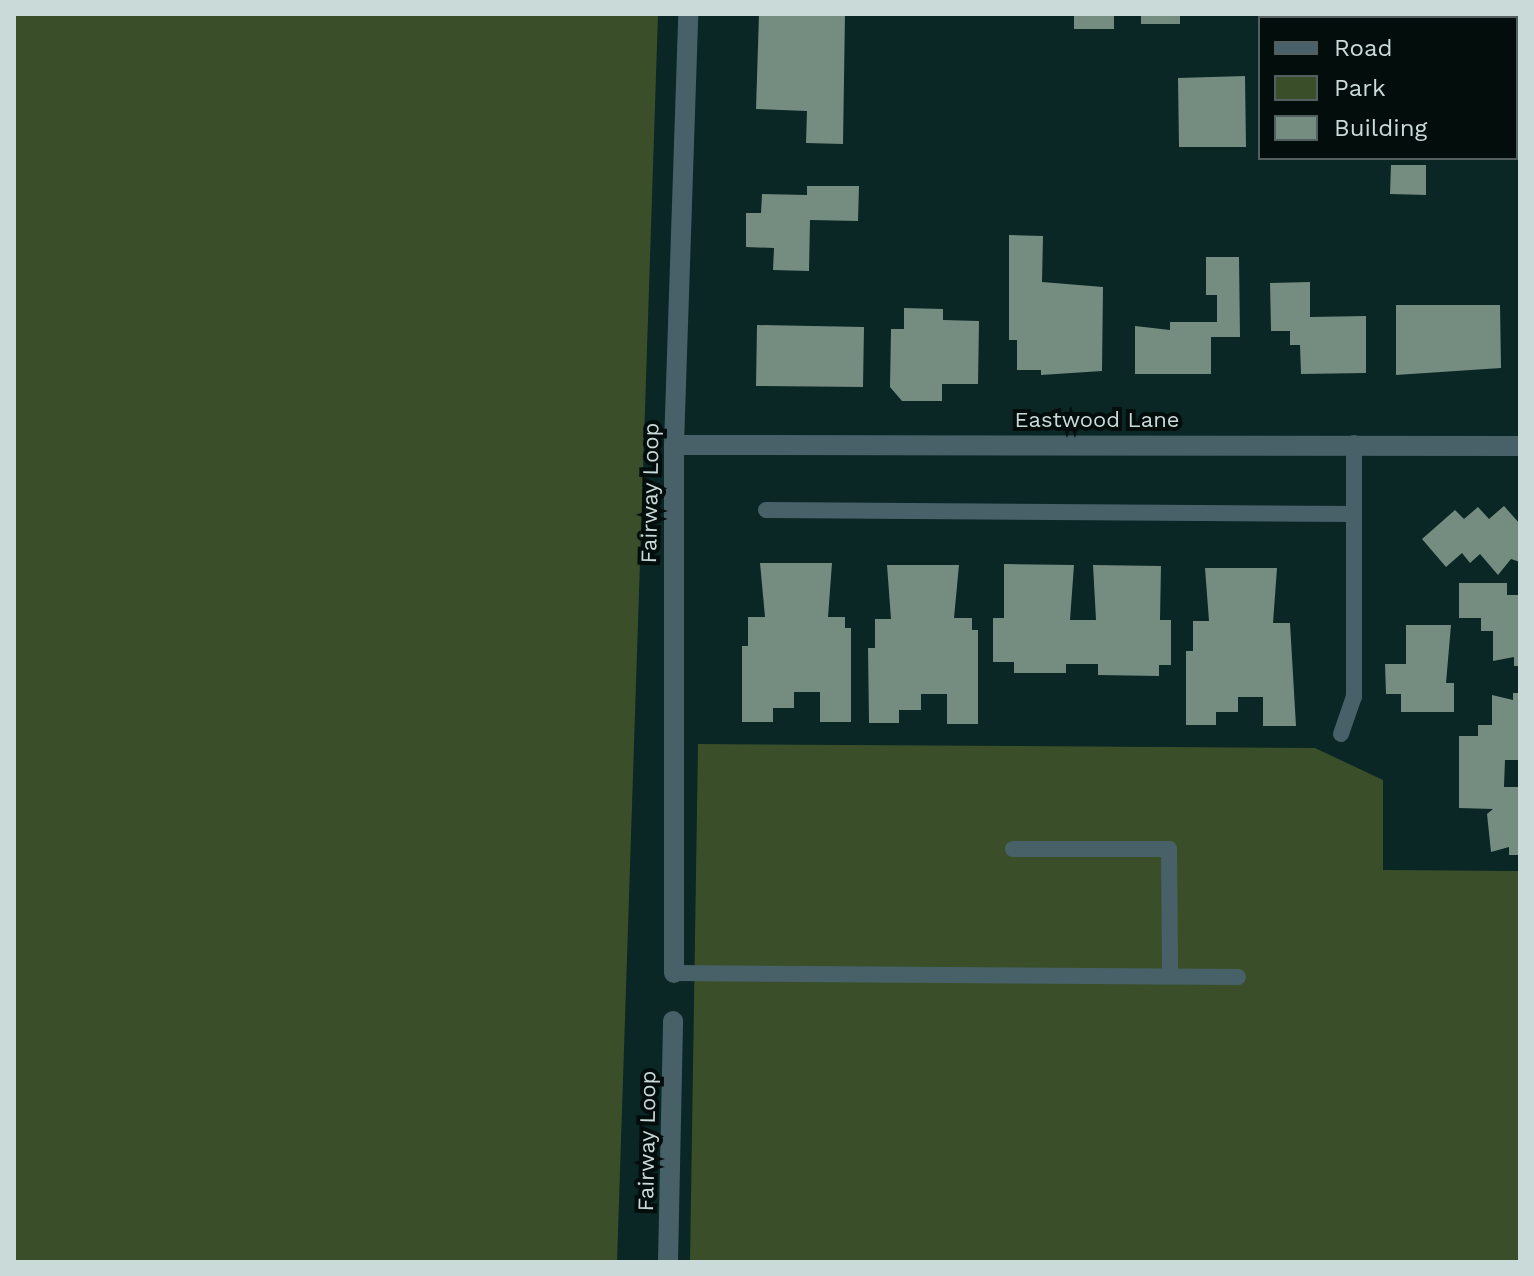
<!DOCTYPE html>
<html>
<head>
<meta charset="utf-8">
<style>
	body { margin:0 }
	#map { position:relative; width:1534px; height:1276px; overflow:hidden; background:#0a2625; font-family:"Work Sans",sans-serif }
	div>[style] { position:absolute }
	.green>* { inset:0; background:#3a4f29 }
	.building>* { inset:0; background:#758d80 }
	.lane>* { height:16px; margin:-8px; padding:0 8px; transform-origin:8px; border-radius:8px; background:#486169 }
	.street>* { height:20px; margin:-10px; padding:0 10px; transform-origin:10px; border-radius:10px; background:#486169 }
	span { translate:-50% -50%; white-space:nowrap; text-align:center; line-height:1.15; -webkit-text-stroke:8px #030d0c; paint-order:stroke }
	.street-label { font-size:22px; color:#cadad9 }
	.frame { position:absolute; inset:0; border:16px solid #cadad9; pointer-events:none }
	.legend { position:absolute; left:1258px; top:16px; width:260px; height:144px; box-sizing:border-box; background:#030d0c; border:2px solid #535f5e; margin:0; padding:10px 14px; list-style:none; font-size:24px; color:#cadad9 }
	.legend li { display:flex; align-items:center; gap:16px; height:40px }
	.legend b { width:40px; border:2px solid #535f5e }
</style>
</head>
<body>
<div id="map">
	<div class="green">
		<i style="clip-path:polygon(14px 14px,658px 14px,617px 1262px,14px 1262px)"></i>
		<i style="clip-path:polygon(698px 744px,1315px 748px,1383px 780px,1383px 870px,1520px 871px,1520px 1262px,690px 1262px)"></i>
	</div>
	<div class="building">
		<i style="clip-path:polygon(759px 14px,845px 14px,843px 144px,806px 143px,807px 111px,756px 109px)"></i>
		<i style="clip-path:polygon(1074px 14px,1114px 14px,1114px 29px,1074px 29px)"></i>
		<i style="clip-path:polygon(1141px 14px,1180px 14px,1180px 24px,1141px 24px)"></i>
		<i style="clip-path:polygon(1245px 76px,1246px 147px,1179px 147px,1178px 78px)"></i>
		<i style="clip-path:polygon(1391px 165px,1426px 165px,1426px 195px,1390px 194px)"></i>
		<i style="clip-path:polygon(807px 186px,859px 186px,858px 221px,810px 220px,809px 271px,773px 270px,774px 248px,746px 247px,746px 213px,761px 213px,762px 194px,807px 195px)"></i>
		<i style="clip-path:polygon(1009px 235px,1043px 236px,1042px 282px,1103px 287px,1102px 371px,1041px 375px,1041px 370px,1017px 370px,1017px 340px,1009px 340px)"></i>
		<i style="clip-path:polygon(1206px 257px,1239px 257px,1240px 337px,1211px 337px,1211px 374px,1135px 374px,1135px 326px,1170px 330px,1170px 322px,1217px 322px,1217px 295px,1206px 295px)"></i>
		<i style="clip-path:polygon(1310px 282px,1310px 317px,1366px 316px,1366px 373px,1301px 374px,1300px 345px,1290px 345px,1290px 331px,1271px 331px,1270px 283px)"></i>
		<i style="clip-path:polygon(1396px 305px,1500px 305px,1501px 368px,1396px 375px)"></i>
		<i style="clip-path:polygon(904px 308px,943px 309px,943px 320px,979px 321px,978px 384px,942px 384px,942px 401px,902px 401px,890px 387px,891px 329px,904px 329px)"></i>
		<i style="clip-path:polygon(757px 325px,864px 327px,863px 387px,756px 386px)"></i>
		<i style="clip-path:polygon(1504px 506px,1520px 524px,1520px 562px,1511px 559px,1498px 575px,1480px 554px,1470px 563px,1462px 553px,1446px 567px,1422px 539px,1455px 510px,1464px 519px,1478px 507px,1489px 519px)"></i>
		<i style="clip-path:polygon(760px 563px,832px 563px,828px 617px,845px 617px,845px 628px,851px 628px,851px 722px,820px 722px,820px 692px,794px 692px,794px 708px,773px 708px,773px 722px,742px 722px,742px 646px,748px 646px,748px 617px,765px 617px)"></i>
		<i style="clip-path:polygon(1004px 564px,1074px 565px,1070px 620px,1096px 620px,1093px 565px,1161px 566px,1160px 620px,1171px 620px,1171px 665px,1159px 665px,1159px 676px,1098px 675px,1098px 664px,1066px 664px,1066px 673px,1014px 673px,1014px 662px,993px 662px,993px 618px,1004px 618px)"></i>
		<i style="clip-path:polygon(887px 565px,959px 565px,954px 618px,972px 618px,972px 630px,978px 630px,978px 724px,947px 724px,947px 694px,921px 694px,921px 710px,899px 710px,899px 723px,869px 723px,868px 648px,875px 648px,875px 619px,891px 619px)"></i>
		<i style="clip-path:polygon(1205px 568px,1277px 568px,1273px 623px,1290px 623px,1296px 726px,1263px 726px,1263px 697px,1238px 697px,1238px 712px,1216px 712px,1216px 725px,1186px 725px,1186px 651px,1193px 651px,1193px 621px,1209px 621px)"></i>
		<i style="clip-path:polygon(1459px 583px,1507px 583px,1507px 595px,1520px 595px,1520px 666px,1514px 666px,1514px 657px,1493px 661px,1493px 631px,1481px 631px,1481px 618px,1459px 618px)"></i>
		<i style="clip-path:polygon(1406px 625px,1451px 625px,1446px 683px,1454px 683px,1454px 712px,1401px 712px,1401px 694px,1386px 694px,1385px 664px,1406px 664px)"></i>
		<i style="clip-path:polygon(1513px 693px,1520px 693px,1520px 760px,1505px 760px,1504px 787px,1520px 787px,1520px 855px,1509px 855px,1509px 847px,1491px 852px,1487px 814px,1493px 809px,1459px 808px,1459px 736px,1478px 736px,1478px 725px,1492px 725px,1492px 695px,1513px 700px)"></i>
	</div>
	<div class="lane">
		<i style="left:766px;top:510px;width:588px;rotate:0.39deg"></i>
		<i style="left:1341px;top:734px;width:39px;rotate:-71deg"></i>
		<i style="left:1354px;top:697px;width:254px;rotate:-90deg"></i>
		<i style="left:1013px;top:849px;width:156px"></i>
		<i style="left:1169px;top:849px;width:127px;rotate:89.5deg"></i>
		<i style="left:674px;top:973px;width:564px;rotate:0.41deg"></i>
	</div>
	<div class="street">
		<i style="left:674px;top:445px;width:846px;rotate:0.07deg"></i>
		<i style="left:674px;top:973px;width:528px;rotate:-90deg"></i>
		<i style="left:674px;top:445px;width:431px;rotate:-88.1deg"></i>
		<i style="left:668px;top:1262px;width:241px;rotate:-88.8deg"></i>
	</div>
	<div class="street-label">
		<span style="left:1097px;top:420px">Eastwood Lane</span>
		<span style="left:650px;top:493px;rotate:-89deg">Fairway Loop</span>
		<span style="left:647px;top:1141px;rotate:-89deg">Fairway Loop</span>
	</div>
	<div class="frame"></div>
	<ul class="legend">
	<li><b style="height:10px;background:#486169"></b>Road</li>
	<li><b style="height:22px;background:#3a4f29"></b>Park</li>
	<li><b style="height:22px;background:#758d80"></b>Building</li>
	</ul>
</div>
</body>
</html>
